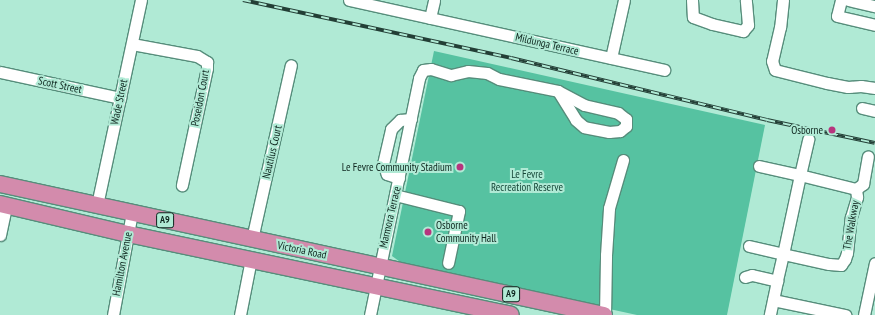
<!DOCTYPE html>
<html>
<head>
<meta charset="utf-8">
<style>
	body { margin:0 }
	#map { position:relative; width:875px; height:315px; overflow:hidden; background:#b0ead5; font-family:"PT Sans Narrow",sans-serif }
	div>[style] { position:absolute }
	.green>* { inset:0; background:#56c2a1 }
	.roads { filter:drop-shadow(1px 0 #568d7b) drop-shadow(-1px 0 #568d7b) drop-shadow(0 1px #568d7b) drop-shadow(0 -1px #568d7b) }
	.minor>* { height:11px; margin:-5.5px; padding:0 5.5px; transform-origin:5.5px; border-radius:5.5px; background:#fff }
	.highway>* { height:16px; margin:-8px; padding:0 8px; transform-origin:8px; border-radius:8px; background:#d38bac }
	.rail>* { height:4px; margin-top:-2px; transform-origin:0; background:repeating-linear-gradient(90deg,#b0ead5 0 8px,#233f36 0 16px); box-sizing:border-box; border-block:1px solid #233f36 }
	.dots>* { width:11px; height:11px; translate:-50% -50%; box-sizing:border-box; border:2px solid #b0ead5; border-radius:50% }
	span { translate:-50% -50%; white-space:nowrap; text-align:center; line-height:1.15; -webkit-text-stroke:4px #b0ead5; paint-order:stroke }
	.shield-label span { padding:1px 3px; background:#b0ead5; border:1px solid; border-radius:3px; -webkit-text-stroke-width:0 }
	.shield-label { font-size:10px; color:#0d241d; font-weight:700 }
	.street-label { font-size:11px; color:#0d241d }
	.poi-label { font-size:11px; color:#0d241d }
	.right { translate:-100% -50%; text-align:right }
	.left { translate:0 -50%; text-align:left }
	.park-label { font-size:11px; color:#174739 }
</style>
</head>
<body>
<div id="map">
	<div class="green">
		<i style="clip-path:polygon(434px 51px,765px 125px,727px 315px,637px 315px,403px 264px,392px 256px)"></i>
	</div>
	<div class="roads">
		<div class="minor">
			<i style="left:349px;top:0;width:323px;rotate:12.5deg"></i>
			<i style="left:692px;top:0;width:17px;rotate:87deg"></i>
			<i style="left:693px;top:17px;width:20px;rotate:20deg"></i>
			<i style="left:712px;top:24px;width:32px;rotate:13deg"></i>
			<i style="left:743px;top:31px;width:8px;rotate:-50deg"></i>
			<i style="left:748px;top:25px;width:25px;rotate:-95deg"></i>
			<i style="left:783px;top:0;width:27px;rotate:96deg"></i>
			<i style="left:780px;top:27px;width:35px;rotate:103deg"></i>
			<i style="left:772px;top:61px;width:9px;rotate:72deg"></i>
			<i style="left:775px;top:70px;width:54px;rotate:14deg"></i>
			<i style="left:827px;top:83px;width:21px;rotate:11deg"></i>
			<i style="left:848px;top:87px;width:13px;rotate:-4deg"></i>
			<i style="left:861px;top:86px;width:14px;rotate:8deg"></i>
			<i style="left:841px;top:0;width:16px;rotate:104deg"></i>
			<i style="left:837px;top:16px;width:39px;rotate:13deg"></i>
			<i style="left:848px;top:0;width:28px;rotate:13deg"></i>
			<i style="left:430px;top:18px;width:18px;rotate:-77deg"></i>
			<i style="left:132px;top:44px;width:66px;rotate:10.5deg"></i>
			<i style="left:197px;top:56px;width:12px;rotate:31deg"></i>
			<i style="left:207px;top:62px;width:6px;rotate:90deg"></i>
			<i style="left:207px;top:68px;width:120px;rotate:102.1deg"></i>
			<i style="left:611px;top:58px;width:59px;rotate:-77.4deg"></i>
			<i style="left:0;top:72px;width:123px;rotate:12.2deg"></i>
			<i style="left:862px;top:108px;width:13px;rotate:13deg"></i>
			<i style="left:759px;top:166px;width:42px;rotate:12.4deg"></i>
			<i style="left:800px;top:175px;width:37px;rotate:-77deg"></i>
			<i style="left:399px;top:178px;width:13px;rotate:-162deg"></i>
			<i style="left:387px;top:174px;width:11px;rotate:-112deg"></i>
			<i style="left:383px;top:164px;width:36px;rotate:-77deg"></i>
			<i style="left:391px;top:129px;width:13px;rotate:-45deg"></i>
			<i style="left:400px;top:120px;width:11px;rotate:-5deg"></i>
			<i style="left:856px;top:189px;width:9px;rotate:-36deg"></i>
			<i style="left:863px;top:184px;width:28px;rotate:-80deg"></i>
			<i style="left:395px;top:195px;width:66px;rotate:14deg"></i>
			<i style="left:459px;top:211px;width:53px;rotate:101.9deg"></i>
			<i style="left:97px;top:205px;width:210px;rotate:-77.9deg"></i>
			<i style="left:0;top:235px;width:30px;rotate:-78deg"></i>
			<i style="left:252px;top:239px;width:178px;rotate:-77.4deg"></i>
			<i style="left:749px;top:246px;width:35px;rotate:13deg"></i>
			<i style="left:783px;top:254px;width:47px;rotate:12.3deg"></i>
			<i style="left:829px;top:264px;width:12px;rotate:5deg"></i>
			<i style="left:841px;top:265px;width:7px;rotate:-56deg"></i>
			<i style="left:845px;top:259px;width:6px;rotate:-72deg"></i>
			<i style="left:847px;top:253px;width:36px;rotate:-84deg"></i>
			<i style="left:851px;top:217px;width:21px;rotate:-73deg"></i>
			<i style="left:857px;top:197px;width:8px;rotate:-97deg"></i>
			<i style="left:856px;top:189px;width:58px;rotate:-166deg"></i>
			<i style="left:800px;top:175px;width:81px;rotate:102.1deg"></i>
			<i style="left:783px;top:254px;width:28px;rotate:103deg"></i>
			<i style="left:777px;top:281px;width:35px;rotate:102deg"></i>
			<i style="left:745px;top:277px;width:7px;rotate:-16deg"></i>
			<i style="left:752px;top:275px;width:26px;rotate:13deg"></i>
			<i style="left:773px;top:300px;width:74px;rotate:11.8deg"></i>
			<i style="left:113px;top:315px;width:105px;rotate:-79.5deg"></i>
			<i style="left:240px;top:315px;width:57px;rotate:-78.9deg"></i>
			<i style="left:370px;top:315px;width:242px;rotate:-78.3deg"></i>
			<i style="left:419px;top:78px;width:9px;rotate:-63deg"></i>
			<i style="left:423px;top:70px;width:8px;rotate:-7deg"></i>
			<i style="left:431px;top:69px;width:21px;rotate:17deg"></i>
			<i style="left:451px;top:75px;width:17px;rotate:-13deg"></i>
			<i style="left:468px;top:71px;width:19px;rotate:6deg"></i>
			<i style="left:487px;top:73px;width:13px;rotate:27deg"></i>
			<i style="left:499px;top:79px;width:60px;rotate:11.5deg"></i>
			<i style="left:558px;top:91px;width:30px;rotate:28deg"></i>
			<i style="left:584px;top:105px;width:35px;rotate:13deg"></i>
			<i style="left:618px;top:113px;width:10px;rotate:37deg"></i>
			<i style="left:626px;top:119px;width:7px;rotate:90deg"></i>
			<i style="left:626px;top:126px;width:8px;rotate:140deg"></i>
			<i style="left:620px;top:131px;width:11px;rotate:175deg"></i>
			<i style="left:609px;top:132px;width:25px;rotate:-169deg"></i>
			<i style="left:584px;top:127px;width:11px;rotate:-139deg"></i>
			<i style="left:576px;top:120px;width:34px;rotate:-122deg"></i>
			<i style="left:605px;top:315px;width:60px;rotate:-89deg"></i>
			<i style="left:606px;top:255px;width:47px;rotate:-86.3deg"></i>
			<i style="left:609px;top:208px;width:50px;rotate:-73.7deg"></i>
			<i style="left:864px;top:315px;width:53px;rotate:-78.1deg"></i>
		</div>
		<div class="highway">
			<i style="left:0;top:184px;width:618px;rotate:12.24deg"></i>
			<i style="left:0;top:204px;width:131px;rotate:13.2deg"></i>
			<i style="left:128px;top:234px;width:391px;rotate:11.9deg"></i>
		</div>
	</div>
	<div class="rail">
		<i style="left:243px;top:0;width:274px;rotate:12.2deg"></i>
		<i style="left:511px;top:58px;width:263px;rotate:13.6deg"></i>
		<i style="left:767px;top:120px;width:110px;rotate:12deg"></i>
	</div>
	<div class="dots">
		<i style="left:832px;top:130px;background:#b7357e"></i>
		<i style="left:460px;top:167px;background:#b7357e"></i>
		<i style="left:428px;top:232px;background:#b7357e"></i>
	</div>
	<div class="shield-label">
		<span style="left:165px;top:220px">A9</span>
		<span style="left:511px;top:294px">A9</span>
	</div>
	<div class="street-label">
		<span style="left:547px;top:44px;rotate:13deg">Mildunga Terrace</span>
		<span style="left:60px;top:85px;rotate:12deg">Scott Street</span>
		<span style="left:200px;top:98px;rotate:-79deg">Poseidon Court</span>
		<span style="left:119px;top:102px;rotate:-78deg">Wade Street</span>
		<span style="left:272px;top:152px;rotate:-77deg">Nautilus Court</span>
		<span style="left:390px;top:217px;rotate:-77deg">Marmora Terrace</span>
		<span style="left:851px;top:225px;rotate:-80deg">The Walkway</span>
		<span style="left:302px;top:250px;rotate:12deg">Victoria Road</span>
		<span style="left:122px;top:264px;rotate:-79deg">Hamilton Avenue</span>
	</div>
	<div class="poi-label">
		<span class="right" style="left:823px;top:130px">Osborne</span>
		<span class="right" style="left:452px;top:167px">Le Fevre Community Stadium</span>
		<span class="left" style="left:436px;top:232px">Osborne<br>Community Hall</span>
	</div>
	<div class="park-label">
		<span style="left:527px;top:181px">Le Fevre<br>Recreation Reserve</span>
	</div>
</div>
</body>
</html>
